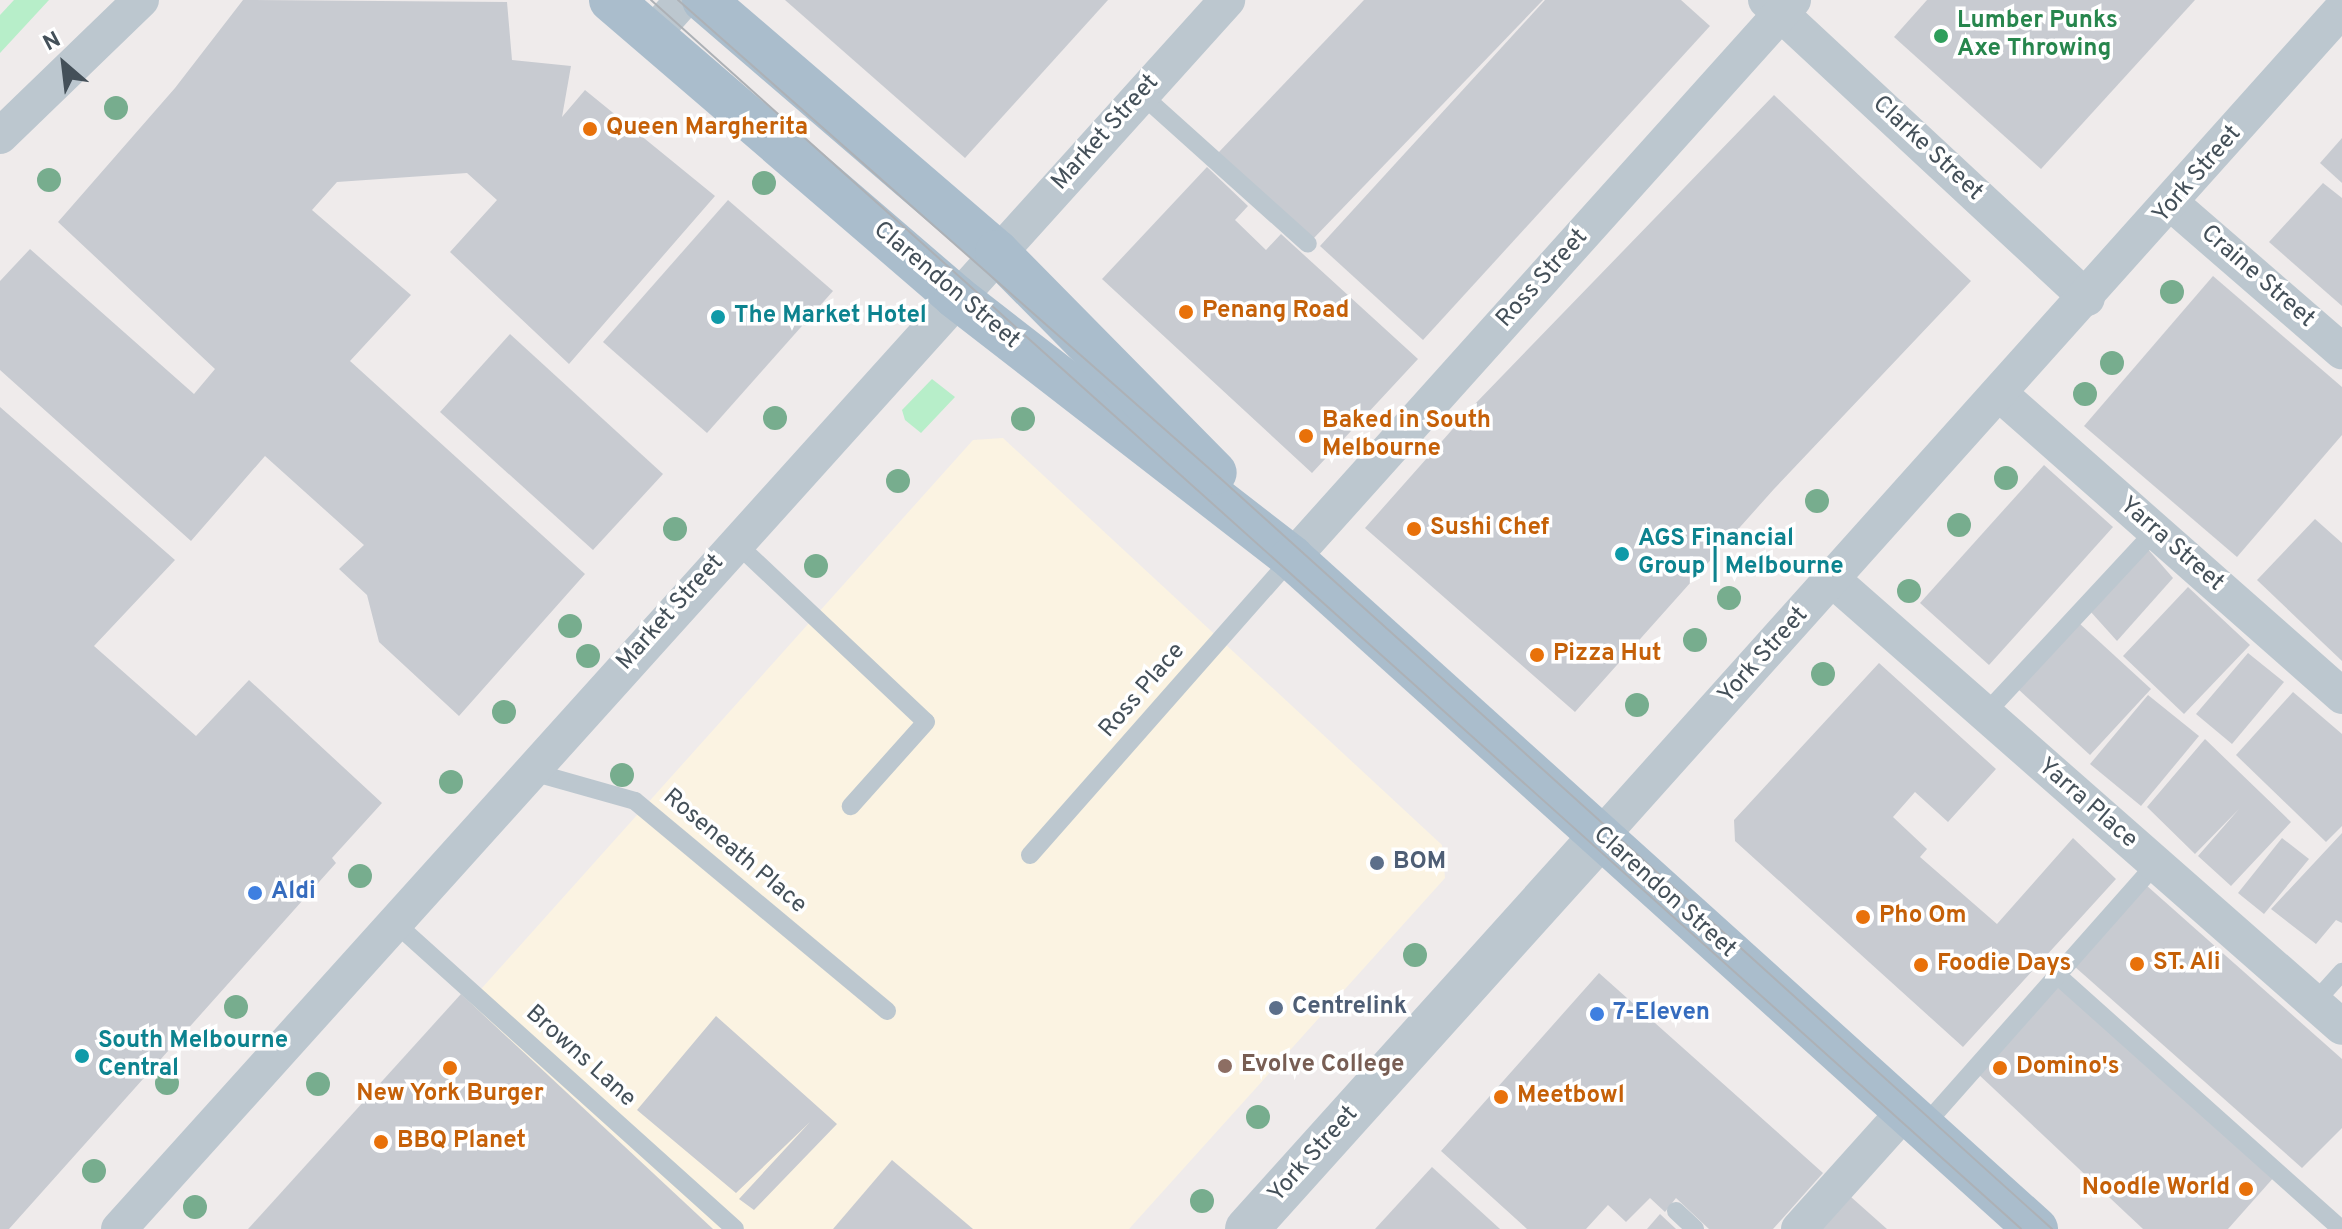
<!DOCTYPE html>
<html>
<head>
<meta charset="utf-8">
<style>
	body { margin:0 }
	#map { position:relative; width:2342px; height:1229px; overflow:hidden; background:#efebeb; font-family:Overpass,sans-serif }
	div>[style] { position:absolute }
	.commercial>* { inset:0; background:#fbf3e2 }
	.green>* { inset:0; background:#b7eec9 }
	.building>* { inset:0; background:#c8cbd1 }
	.service>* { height:18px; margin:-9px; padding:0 9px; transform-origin:9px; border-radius:9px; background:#bcc7cf }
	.minor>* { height:36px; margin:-18px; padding:0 18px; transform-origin:18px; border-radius:18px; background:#bcc7cf }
	.tertiary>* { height:44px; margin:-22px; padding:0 22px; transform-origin:22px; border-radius:22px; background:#bcc7cf }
	.primary>* { height:44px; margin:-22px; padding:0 22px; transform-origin:22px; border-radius:22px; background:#aabdcc }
	.tram>* { height:2px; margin:-1px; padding:0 1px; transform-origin:1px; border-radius:1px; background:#adb1b6 }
	.trees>* { width:24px; height:24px; margin:-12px; border-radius:50%; background:#77ad8e }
	.dots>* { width:22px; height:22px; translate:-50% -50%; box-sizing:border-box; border:4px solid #fff; border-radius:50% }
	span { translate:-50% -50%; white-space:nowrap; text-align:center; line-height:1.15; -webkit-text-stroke:7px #fff; paint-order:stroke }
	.leisure-label { font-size:24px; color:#27864d; font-weight:700 }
	.left { translate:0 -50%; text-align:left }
	.food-label { font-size:24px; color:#c56008; font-weight:700 }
	.right { translate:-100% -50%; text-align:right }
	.street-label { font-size:24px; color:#445059 }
	.culture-label { font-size:24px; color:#0d838f; font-weight:700 }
	.service-label { font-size:24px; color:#4e5e75; font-weight:700 }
	.shop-label { font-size:24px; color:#366cbe; font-weight:700 }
	.education-label { font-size:24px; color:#785e54; font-weight:700 }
	.north { position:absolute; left:24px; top:24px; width:80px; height:80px; -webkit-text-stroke:6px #fff; paint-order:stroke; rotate:332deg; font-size:22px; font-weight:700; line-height:32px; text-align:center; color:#445059 }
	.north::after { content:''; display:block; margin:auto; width:28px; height:36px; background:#445059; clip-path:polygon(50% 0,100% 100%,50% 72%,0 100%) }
</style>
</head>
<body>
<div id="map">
	<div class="commercial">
		<i style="clip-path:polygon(1003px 438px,1442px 845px,1445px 878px,1129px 1229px,266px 1229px,973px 440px)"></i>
	</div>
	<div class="green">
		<i style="clip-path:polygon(14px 0,49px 0,0 53px,0 15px)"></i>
		<i style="clip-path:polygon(932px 379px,955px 397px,921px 433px,905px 420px,902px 410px)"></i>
	</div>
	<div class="building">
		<i style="clip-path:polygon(243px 0,507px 2px,512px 60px,571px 66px,562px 117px,585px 90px,715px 196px,569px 364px,450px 252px,497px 200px,467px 173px,337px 182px,312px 210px,411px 295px,350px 361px,585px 574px,459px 716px,379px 642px,367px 595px,339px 569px,364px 545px,265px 456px,191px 541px,0 370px,0 281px,30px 249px,194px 394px,215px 369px,58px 222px,175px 88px)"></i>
		<i style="clip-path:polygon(785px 0,1108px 0,965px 158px)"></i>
		<i style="clip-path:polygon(1364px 0,1543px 0,1312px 240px,1218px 153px)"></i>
		<i style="clip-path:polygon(1545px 0,1681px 0,1710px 26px,1423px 340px,1320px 246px)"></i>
		<i style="clip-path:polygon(1927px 0,2195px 0,2041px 169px,1894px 37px)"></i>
		<i style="clip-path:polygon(1774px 95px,1971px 281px,1774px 489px,1575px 712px,1365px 528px,1474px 405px)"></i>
		<i style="clip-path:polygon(2342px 138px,2342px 183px,2320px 163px)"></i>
		<i style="clip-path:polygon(1207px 167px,1248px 206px,1235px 220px,1266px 250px,1281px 234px,1418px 359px,1312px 473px,1102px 279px)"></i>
		<i style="clip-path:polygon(2323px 183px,2342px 198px,2342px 306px,2269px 242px)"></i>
		<i style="clip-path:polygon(728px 200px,833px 291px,707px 433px,603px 342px)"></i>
		<i style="clip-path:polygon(2213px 276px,2342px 387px,2342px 435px,2237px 557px,2084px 426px)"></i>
		<i style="clip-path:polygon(510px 334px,663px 474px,593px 550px,440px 412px)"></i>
		<i style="clip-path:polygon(0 407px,175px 560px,94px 646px,196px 736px,249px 680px,382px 803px,332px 858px,336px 863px,9px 1229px,0 1229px)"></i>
		<i style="clip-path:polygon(2044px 465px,2113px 527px,1989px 665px,1920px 603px)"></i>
		<i style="clip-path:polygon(2315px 519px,2342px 543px,2342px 661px,2257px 580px)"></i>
		<i style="clip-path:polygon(2147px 548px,2173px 578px,2117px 641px,2090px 611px)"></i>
		<i style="clip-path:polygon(2188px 587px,2250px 645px,2184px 714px,2123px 656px)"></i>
		<i style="clip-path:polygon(2079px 623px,2151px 689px,2090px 755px,2018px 689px)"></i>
		<i style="clip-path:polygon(2248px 653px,2284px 682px,2232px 744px,2196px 714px)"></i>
		<i style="clip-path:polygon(1879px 663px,1996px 769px,1948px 822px,1915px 792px,1893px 817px,1927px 849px,1920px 857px,1997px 924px,2073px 838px,2116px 879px,1963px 1047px,1735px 841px,1734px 820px)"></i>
		<i style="clip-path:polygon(2293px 692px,2342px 734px,2342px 826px,2326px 842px,2236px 755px)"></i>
		<i style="clip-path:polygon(2148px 695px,2199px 736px,2141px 806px,2090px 764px)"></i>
		<i style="clip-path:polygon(2205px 739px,2291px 822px,2231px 886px,2198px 856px,2239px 809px,2195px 854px,2147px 807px)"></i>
		<i style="clip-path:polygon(2342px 833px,2342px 923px,2336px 920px,2316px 944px,2271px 909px)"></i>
		<i style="clip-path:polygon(2282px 838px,2309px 859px,2264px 914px,2238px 893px)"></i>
		<i style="clip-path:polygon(2146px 885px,2342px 1059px,2342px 1128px,2302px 1168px,2074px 966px)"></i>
		<i style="clip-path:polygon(1599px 973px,1823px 1173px,1773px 1229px,1709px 1229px,1676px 1198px,1665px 1212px,1650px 1198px,1626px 1222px,1608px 1205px,1586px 1229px,1527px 1229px,1441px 1151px)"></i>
		<i style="clip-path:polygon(2058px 984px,2275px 1176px,2228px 1229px,2143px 1229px,1977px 1073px)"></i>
		<i style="clip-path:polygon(461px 994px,713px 1229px,248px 1229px)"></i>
		<i style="clip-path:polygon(716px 1016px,837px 1124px,754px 1210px,739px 1199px,810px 1122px,736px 1193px,637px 1110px)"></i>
		<i style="clip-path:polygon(892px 1160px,973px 1229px,833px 1229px)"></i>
		<i style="clip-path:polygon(1432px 1167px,1500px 1229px,1375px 1229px)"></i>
		<i style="clip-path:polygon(1851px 1197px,1887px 1229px,1822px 1229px)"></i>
		<i style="clip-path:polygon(1660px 1214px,1676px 1229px,1647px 1229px)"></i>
	</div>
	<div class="service">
		<i style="left:1141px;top:94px;width:224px;rotate:41.9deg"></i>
		<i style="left:735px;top:542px;width:262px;rotate:43.3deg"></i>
		<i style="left:926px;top:722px;width:113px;rotate:131.8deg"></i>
		<i style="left:1985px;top:714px;width:250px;rotate:-47.1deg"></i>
		<i style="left:529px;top:771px;width:110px;rotate:15.8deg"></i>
		<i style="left:635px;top:801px;width:328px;rotate:39.8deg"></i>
		<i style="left:1030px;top:855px;width:396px;rotate:-48.6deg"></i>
		<i style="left:393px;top:921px;width:460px;rotate:42deg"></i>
		<i style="left:2057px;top:975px;width:381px;rotate:41.8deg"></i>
		<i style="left:2314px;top:1003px;width:42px;rotate:-47.9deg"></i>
		<i style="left:1923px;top:1127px;width:351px;rotate:-48.5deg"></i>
		<i style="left:1676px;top:1211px;width:26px;rotate:43deg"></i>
	</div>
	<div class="minor">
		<i style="left:1766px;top:0;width:438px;rotate:42.9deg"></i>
		<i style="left:651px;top:36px;width:48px;rotate:-48.4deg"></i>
		<i style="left:0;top:136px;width:196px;rotate:-44deg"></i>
		<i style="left:2172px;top:204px;width:225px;rotate:40.9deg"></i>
		<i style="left:2001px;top:395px;width:455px;rotate:41.4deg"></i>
		<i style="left:1292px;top:558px;width:750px;rotate:-48.08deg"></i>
		<i style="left:1833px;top:580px;width:677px;rotate:41.29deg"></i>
		<i style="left:1601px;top:836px;width:1110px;rotate:-48.14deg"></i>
		<i style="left:119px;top:1229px;width:1655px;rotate:-47.96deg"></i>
		<i style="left:1799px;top:1229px;width:159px;rotate:-48.1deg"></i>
	</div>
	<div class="tertiary">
		<i style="left:1247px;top:1229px;width:529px;rotate:-47.99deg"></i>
	</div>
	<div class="primary">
		<i style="left:611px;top:0;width:455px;rotate:40.7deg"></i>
		<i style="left:956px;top:297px;width:425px;rotate:37.8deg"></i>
		<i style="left:1292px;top:558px;width:1002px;rotate:42.05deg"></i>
		<i style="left:704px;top:0;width:386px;rotate:40.7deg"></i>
		<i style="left:997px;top:252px;width:310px;rotate:45.4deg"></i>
	</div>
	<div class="tram">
		<i style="left:651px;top:0;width:1840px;rotate:41.89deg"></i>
		<i style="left:678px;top:0;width:723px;rotate:41.41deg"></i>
		<i style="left:1220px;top:478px;width:1121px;rotate:42.07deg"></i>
	</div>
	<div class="trees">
		<i style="left:116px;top:108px"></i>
		<i style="left:49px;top:180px"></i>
		<i style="left:764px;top:183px"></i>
		<i style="left:2172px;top:292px"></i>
		<i style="left:2112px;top:363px"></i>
		<i style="left:2085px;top:394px"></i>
		<i style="left:775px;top:418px"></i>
		<i style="left:1023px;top:419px"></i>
		<i style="left:2006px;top:478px"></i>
		<i style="left:898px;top:481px"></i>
		<i style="left:1817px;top:501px"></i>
		<i style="left:1959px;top:525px"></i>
		<i style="left:675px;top:529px"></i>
		<i style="left:816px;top:566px"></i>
		<i style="left:1909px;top:591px"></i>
		<i style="left:1729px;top:598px"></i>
		<i style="left:570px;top:626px"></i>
		<i style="left:1695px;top:640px"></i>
		<i style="left:588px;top:656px"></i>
		<i style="left:1823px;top:674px"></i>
		<i style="left:1637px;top:705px"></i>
		<i style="left:504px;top:712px"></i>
		<i style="left:622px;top:775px"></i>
		<i style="left:451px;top:782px"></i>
		<i style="left:360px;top:876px"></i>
		<i style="left:1415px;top:955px"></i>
		<i style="left:236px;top:1007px"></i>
		<i style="left:167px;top:1083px"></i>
		<i style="left:318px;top:1084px"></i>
		<i style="left:1258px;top:1117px"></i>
		<i style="left:94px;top:1171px"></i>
		<i style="left:1202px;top:1201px"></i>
		<i style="left:195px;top:1207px"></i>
	</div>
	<div class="dots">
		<i style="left:1941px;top:36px;background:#2e9e5b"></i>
		<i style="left:590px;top:129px;background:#e8710a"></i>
		<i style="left:1186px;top:312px;background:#e8710a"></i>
		<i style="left:718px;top:317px;background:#0f9aa8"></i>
		<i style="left:1306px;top:436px;background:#e8710a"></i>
		<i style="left:1414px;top:529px;background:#e8710a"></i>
		<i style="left:1622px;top:554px;background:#0f9aa8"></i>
		<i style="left:1537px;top:655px;background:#e8710a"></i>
		<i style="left:1377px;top:863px;background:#5c6f8a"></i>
		<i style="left:255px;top:893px;background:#3f7fe0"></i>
		<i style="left:1863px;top:917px;background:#e8710a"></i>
		<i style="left:2137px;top:964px;background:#e8710a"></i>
		<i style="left:1921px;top:965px;background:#e8710a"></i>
		<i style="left:1276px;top:1008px;background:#5c6f8a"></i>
		<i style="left:1597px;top:1014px;background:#3f7fe0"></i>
		<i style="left:82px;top:1056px;background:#0f9aa8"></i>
		<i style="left:1225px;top:1066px;background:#8d6e63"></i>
		<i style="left:450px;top:1068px;background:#e8710a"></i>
		<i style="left:2000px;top:1068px;background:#e8710a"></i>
		<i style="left:1501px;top:1097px;background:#e8710a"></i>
		<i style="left:381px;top:1142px;background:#e8710a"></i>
		<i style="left:2246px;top:1189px;background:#e8710a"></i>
	</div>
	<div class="leisure-label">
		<span class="left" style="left:1957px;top:36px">Lumber Punks<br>Axe Throwing</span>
	</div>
	<div class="food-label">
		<span class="left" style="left:606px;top:129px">Queen Margherita</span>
		<span class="left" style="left:1202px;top:312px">Penang Road</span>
		<span class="left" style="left:1322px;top:436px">Baked in South<br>Melbourne</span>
		<span class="left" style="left:1430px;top:529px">Sushi Chef</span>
		<span class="left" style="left:1553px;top:655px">Pizza Hut</span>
		<span class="left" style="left:1879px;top:917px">Pho Om</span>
		<span class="left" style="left:2153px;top:964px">ST. Ali</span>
		<span class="left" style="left:1937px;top:965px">Foodie Days</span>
		<span class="left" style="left:2016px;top:1068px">Domino's</span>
		<span style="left:450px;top:1095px">New York Burger</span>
		<span class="left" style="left:1517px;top:1097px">Meetbowl</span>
		<span class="left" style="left:397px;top:1142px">BBQ Planet</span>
		<span class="right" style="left:2230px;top:1189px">Noodle World</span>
	</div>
	<div class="street-label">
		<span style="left:1106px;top:133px;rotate:-48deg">Market Street</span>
		<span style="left:1927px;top:149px;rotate:43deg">Clarke Street</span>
		<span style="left:2198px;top:175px;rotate:-49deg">York Street</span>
		<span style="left:2257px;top:277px;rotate:41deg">Craine Street</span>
		<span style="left:1543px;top:279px;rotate:-48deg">Ross Street</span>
		<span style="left:946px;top:286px;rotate:40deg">Clarendon Street</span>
		<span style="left:2171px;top:545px;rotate:41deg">Yarra Street</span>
		<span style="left:671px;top:613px;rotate:-48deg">Market Street</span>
		<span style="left:1764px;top:656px;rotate:-48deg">York Street</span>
		<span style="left:1143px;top:691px;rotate:-49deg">Ross Place</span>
		<span style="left:2087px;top:804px;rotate:41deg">Yarra Place</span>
		<span style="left:734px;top:852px;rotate:40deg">Roseneath Place</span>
		<span style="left:1664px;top:893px;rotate:42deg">Clarendon Street</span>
		<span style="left:580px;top:1057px;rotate:42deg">Browns Lane</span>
		<span style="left:1314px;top:1155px;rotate:-48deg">York Street</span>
	</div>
	<div class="culture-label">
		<span class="left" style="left:734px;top:317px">The Market Hotel</span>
		<span class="left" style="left:1638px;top:554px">AGS Financial<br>Group | Melbourne</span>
		<span class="left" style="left:98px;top:1056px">South Melbourne<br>Central</span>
	</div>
	<div class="service-label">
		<span class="left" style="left:1393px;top:863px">BOM</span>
		<span class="left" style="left:1292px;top:1008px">Centrelink</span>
	</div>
	<div class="shop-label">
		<span class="left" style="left:271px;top:893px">Aldi</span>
		<span class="left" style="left:1613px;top:1014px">7-Eleven</span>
	</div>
	<div class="education-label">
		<span class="left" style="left:1241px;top:1066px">Evolve College</span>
	</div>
	<div class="north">N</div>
</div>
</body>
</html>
